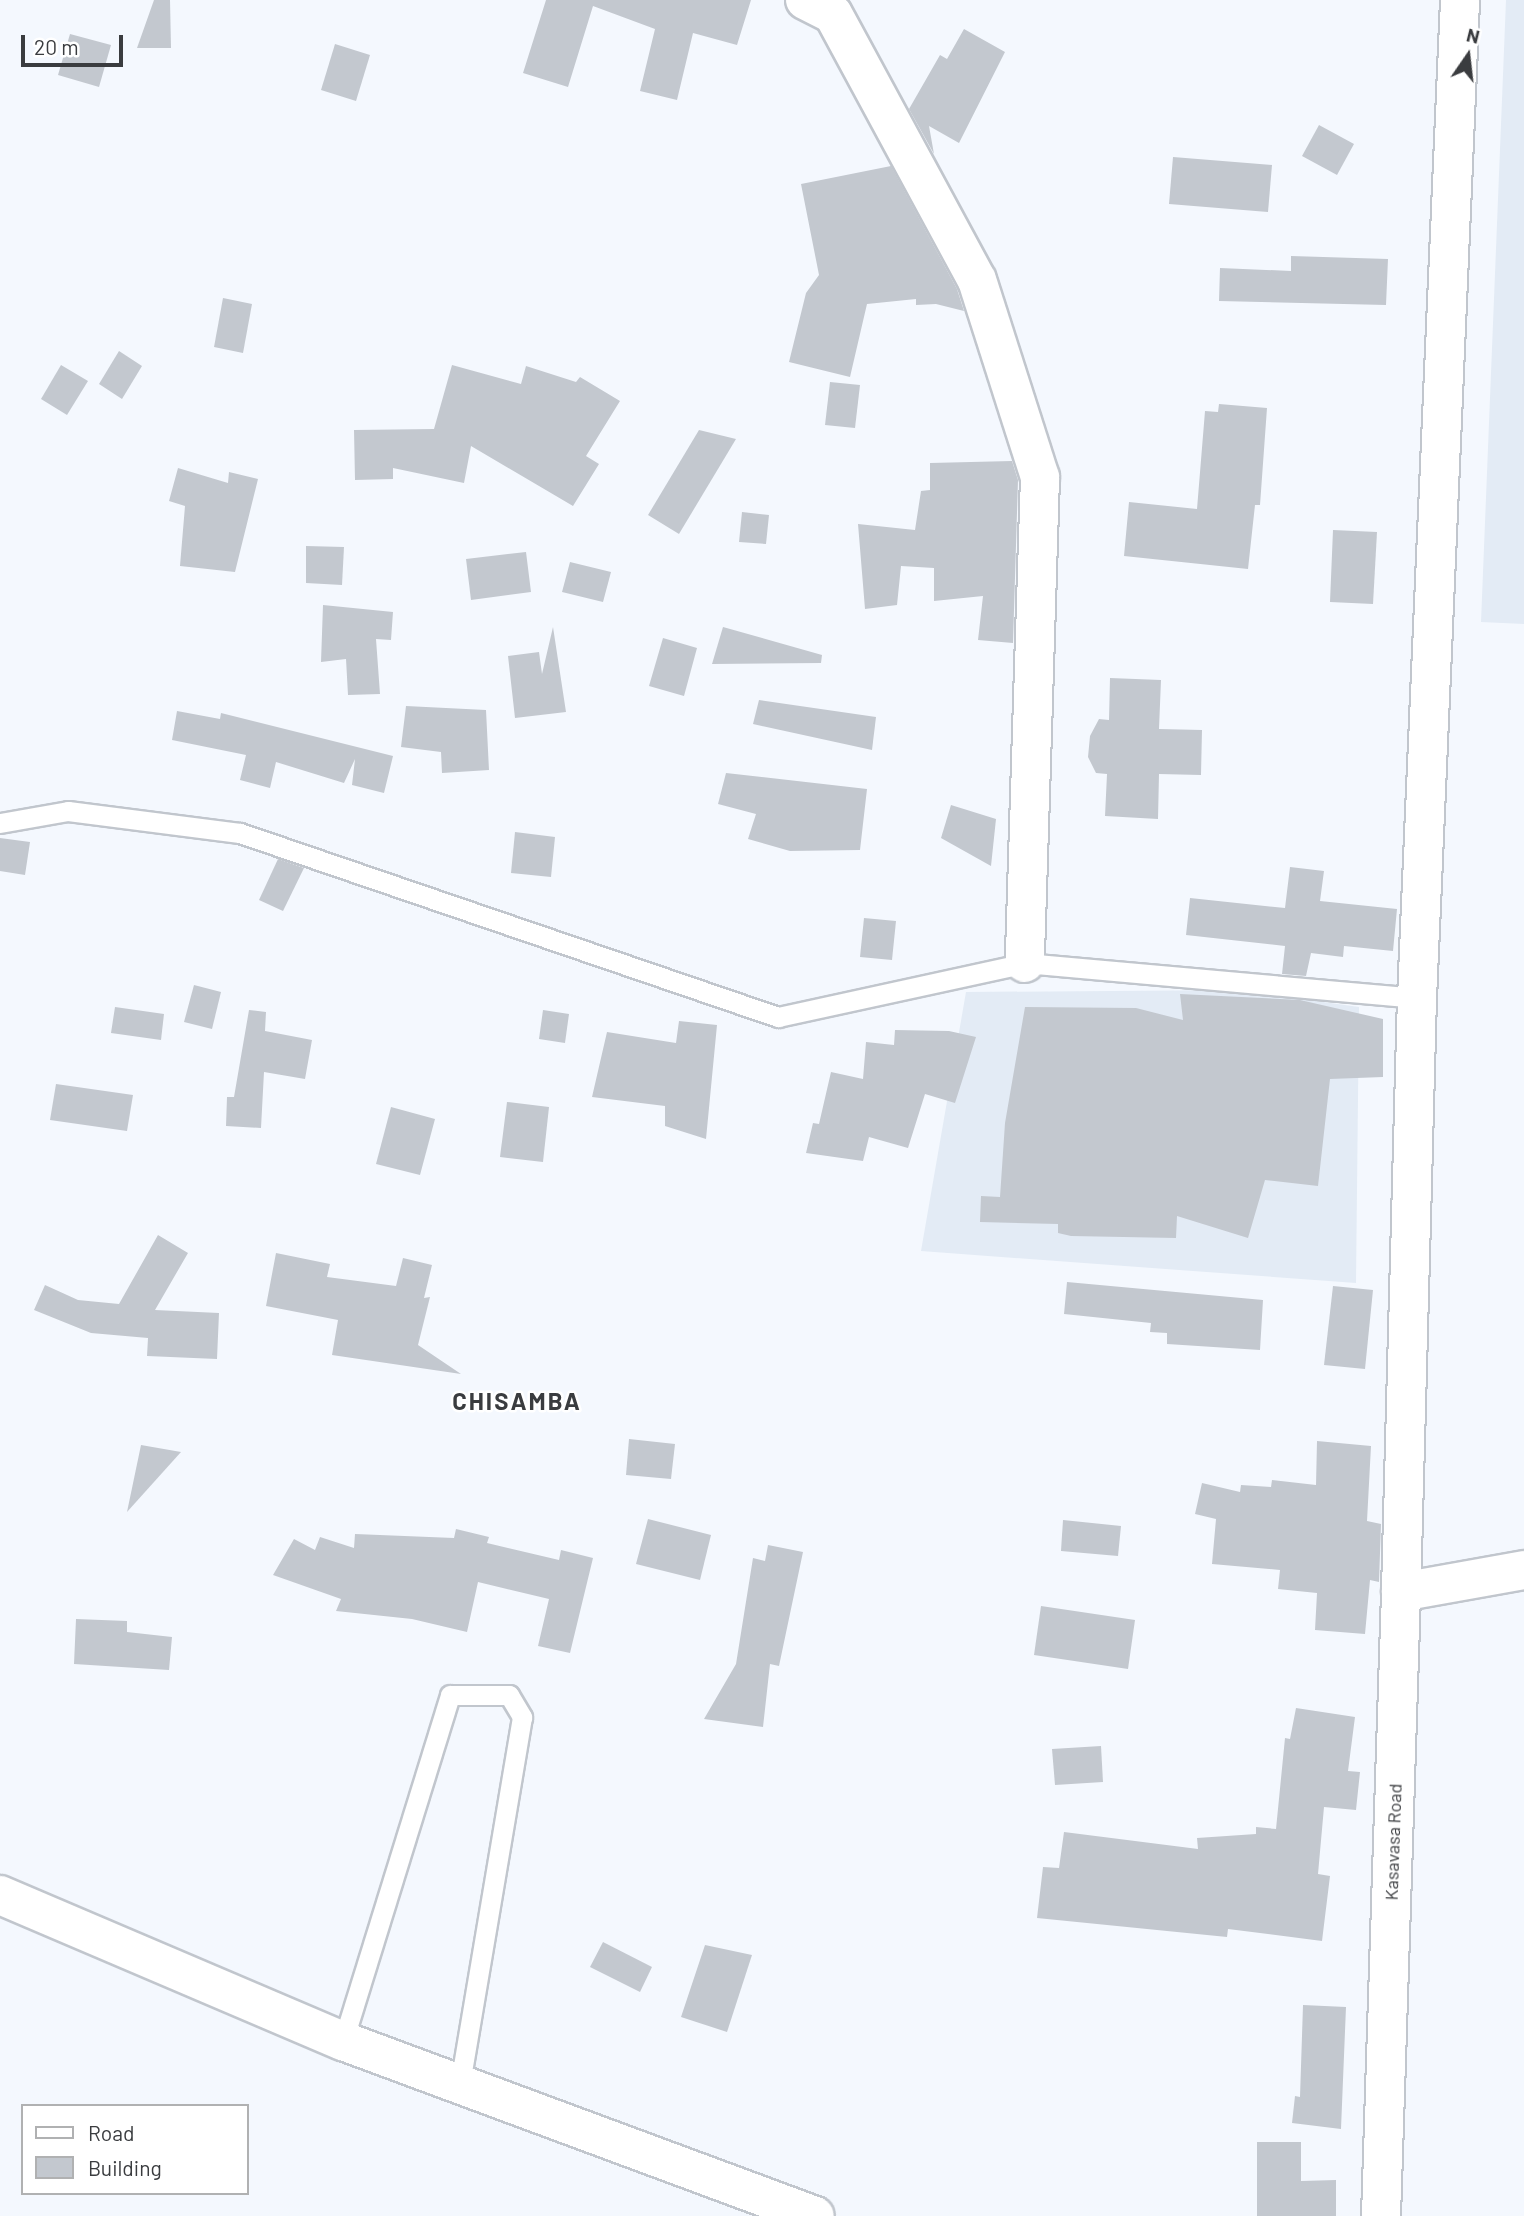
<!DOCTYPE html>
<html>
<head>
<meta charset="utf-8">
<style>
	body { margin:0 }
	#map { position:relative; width:1524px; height:2216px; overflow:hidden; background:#f4f8fe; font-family:Barlow,sans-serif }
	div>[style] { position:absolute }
	.built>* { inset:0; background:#e3ebf5 }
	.building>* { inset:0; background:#c3c8cf }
	.roads { filter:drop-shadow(2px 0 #c1c6cd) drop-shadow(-2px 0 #c1c6cd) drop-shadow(0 2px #c1c6cd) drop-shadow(0 -2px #c1c6cd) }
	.service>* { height:19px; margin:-9.5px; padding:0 9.5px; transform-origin:9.5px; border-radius:9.5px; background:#fff }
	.minor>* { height:38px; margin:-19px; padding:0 19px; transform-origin:19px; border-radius:19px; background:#fff }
	.tertiary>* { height:38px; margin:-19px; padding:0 19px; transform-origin:19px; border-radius:19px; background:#fff }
	.secondary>* { height:38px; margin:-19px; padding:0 19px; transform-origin:19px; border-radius:19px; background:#fff }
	span { translate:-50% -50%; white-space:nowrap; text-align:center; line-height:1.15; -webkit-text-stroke:5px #fff; paint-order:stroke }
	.street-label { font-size:18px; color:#3a3c3f }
	.district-label { font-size:24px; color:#3a3c3f; font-weight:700; letter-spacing:2px }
	.legend { position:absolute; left:21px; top:2104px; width:228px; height:91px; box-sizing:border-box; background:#fff; border:2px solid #b0b1b2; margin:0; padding:9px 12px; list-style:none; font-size:21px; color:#3a3c3f }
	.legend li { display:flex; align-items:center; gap:14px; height:35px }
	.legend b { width:35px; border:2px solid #b0b1b2 }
	.north { position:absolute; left:1433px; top:21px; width:70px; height:70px; -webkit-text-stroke:5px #fff; paint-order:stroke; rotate:14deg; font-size:19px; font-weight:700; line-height:28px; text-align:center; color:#3a3c3f }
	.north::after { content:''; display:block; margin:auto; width:24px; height:32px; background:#3a3c3f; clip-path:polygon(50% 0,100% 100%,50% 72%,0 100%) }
	.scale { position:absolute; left:21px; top:35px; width:102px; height:32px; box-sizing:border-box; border:4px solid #3a3c3f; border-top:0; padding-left:9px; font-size:21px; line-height:24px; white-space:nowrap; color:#3a3c3f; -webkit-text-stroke:5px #fff; paint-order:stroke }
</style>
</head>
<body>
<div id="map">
	<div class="built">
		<i style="clip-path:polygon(1506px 0,1524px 0,1524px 624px,1481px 622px)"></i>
		<i style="clip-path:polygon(1238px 990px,1359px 1007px,1356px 1283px,921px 1251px,966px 992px)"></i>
	</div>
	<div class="building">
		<i style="clip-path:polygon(154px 0,170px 0,171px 48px,137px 48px)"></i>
		<i style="clip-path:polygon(546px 0,751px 0,737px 45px,693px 33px,677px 100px,640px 91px,655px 29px,593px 6px,568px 87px,523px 73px)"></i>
		<i style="clip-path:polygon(964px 29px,1005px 52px,959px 143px,929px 126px,934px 154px,909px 109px,940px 55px,947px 59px)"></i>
		<i style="clip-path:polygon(70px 34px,111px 45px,99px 87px,58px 75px)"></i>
		<i style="clip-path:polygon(335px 44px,370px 55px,356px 101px,321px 90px)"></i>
		<i style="clip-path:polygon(1319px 125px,1354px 144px,1337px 175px,1302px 156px)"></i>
		<i style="clip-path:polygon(1173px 157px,1272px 165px,1268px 212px,1169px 204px)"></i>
		<i style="clip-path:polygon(891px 166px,957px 289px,964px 311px,936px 304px,916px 305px,916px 299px,867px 304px,850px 377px,789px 362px,806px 293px,819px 275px,801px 184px)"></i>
		<i style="clip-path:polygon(1291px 256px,1388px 259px,1386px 305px,1219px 301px,1220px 268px,1291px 271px)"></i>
		<i style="clip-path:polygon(223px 298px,252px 304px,243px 353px,214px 347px)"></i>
		<i style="clip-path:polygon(119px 351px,142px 366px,122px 399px,99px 384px)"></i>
		<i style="clip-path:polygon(61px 365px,88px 381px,67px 415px,41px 399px)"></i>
		<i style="clip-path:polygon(452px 365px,521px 384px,526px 366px,576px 382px,580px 377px,620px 401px,586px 456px,599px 464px,573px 506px,471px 446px,464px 483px,393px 468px,393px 479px,355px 480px,354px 430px,434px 429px)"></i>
		<i style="clip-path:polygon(830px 382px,860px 385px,855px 428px,825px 425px)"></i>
		<i style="clip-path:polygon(1219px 404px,1267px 408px,1260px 505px,1255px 505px,1248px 569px,1124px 556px,1129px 502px,1197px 509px,1205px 411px,1218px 412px)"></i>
		<i style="clip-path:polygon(699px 430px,736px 439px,679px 534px,648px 515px)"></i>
		<i style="clip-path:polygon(1012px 461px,1018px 480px,1013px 643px,978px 640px,983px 596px,934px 601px,934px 568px,901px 566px,897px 605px,865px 609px,858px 524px,915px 530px,921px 491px,930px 490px,930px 463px)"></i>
		<i style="clip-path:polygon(178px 468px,228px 483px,229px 472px,258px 479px,235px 572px,180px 566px,185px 506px,169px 501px)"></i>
		<i style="clip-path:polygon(742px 512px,769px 515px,766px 544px,739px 542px)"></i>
		<i style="clip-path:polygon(1333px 530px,1377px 532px,1373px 604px,1330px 602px)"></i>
		<i style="clip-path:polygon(306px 546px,344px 547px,342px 585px,306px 583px)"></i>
		<i style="clip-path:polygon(526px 552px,531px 592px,471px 600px,466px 559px)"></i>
		<i style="clip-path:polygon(570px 562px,611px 572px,603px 602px,562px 592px)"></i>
		<i style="clip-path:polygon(323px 605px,393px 612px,391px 640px,376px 639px,380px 694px,348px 695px,346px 659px,321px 662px)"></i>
		<i style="clip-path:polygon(553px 627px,566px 712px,515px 718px,508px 656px,539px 652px,542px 674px)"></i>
		<i style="clip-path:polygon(723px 627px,822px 655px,821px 663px,712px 664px)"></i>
		<i style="clip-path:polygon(663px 638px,697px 648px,684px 696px,649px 686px)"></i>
		<i style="clip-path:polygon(1110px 678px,1161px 680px,1159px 729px,1202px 730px,1201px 775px,1159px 774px,1158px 819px,1105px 816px,1107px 774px,1096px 773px,1088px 757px,1090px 736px,1099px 719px,1109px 720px)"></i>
		<i style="clip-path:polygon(759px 700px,876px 717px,872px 750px,753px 724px)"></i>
		<i style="clip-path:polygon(406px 706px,486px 710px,489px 770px,442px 773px,441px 752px,401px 747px)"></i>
		<i style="clip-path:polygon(177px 711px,220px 719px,221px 713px,393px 756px,384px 793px,352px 785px,355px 759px,344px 783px,276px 762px,270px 788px,240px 780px,246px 755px,172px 740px)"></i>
		<i style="clip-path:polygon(726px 773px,867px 789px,860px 850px,790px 851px,748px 839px,756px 814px,718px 804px)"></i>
		<i style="clip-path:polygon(951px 805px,996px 819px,991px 866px,941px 838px)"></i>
		<i style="clip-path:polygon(515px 832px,555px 837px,551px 877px,511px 873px)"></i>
		<i style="clip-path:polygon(0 838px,30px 842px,25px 875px,0 871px)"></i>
		<i style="clip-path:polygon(278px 859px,304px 868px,283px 911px,259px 900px)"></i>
		<i style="clip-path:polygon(1290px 867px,1324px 871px,1320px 901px,1397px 909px,1393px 951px,1344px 946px,1343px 957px,1311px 953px,1306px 976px,1282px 974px,1285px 946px,1186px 935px,1190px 898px,1285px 908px)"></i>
		<i style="clip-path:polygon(864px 918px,896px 921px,892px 960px,860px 957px)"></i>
		<i style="clip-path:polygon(194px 985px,221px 992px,212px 1029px,184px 1022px)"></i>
		<i style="clip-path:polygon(1180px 994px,1300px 1000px,1383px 1019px,1383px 1077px,1330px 1079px,1318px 1186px,1265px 1180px,1248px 1238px,1177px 1216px,1176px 1238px,1071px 1236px,1058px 1233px,1058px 1224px,980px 1222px,981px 1196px,1000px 1197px,1005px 1123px,1025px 1007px,1136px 1008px,1183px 1020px)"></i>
		<i style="clip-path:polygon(115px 1007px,164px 1014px,161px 1040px,111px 1033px)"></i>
		<i style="clip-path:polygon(249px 1010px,266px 1012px,265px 1031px,312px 1040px,305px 1079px,264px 1072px,261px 1128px,226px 1126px,227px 1097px,234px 1097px)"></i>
		<i style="clip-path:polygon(543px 1010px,569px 1014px,565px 1043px,539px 1039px)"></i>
		<i style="clip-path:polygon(679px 1021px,717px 1025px,706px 1139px,665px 1126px,665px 1106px,592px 1097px,607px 1032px,676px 1043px)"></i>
		<i style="clip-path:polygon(895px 1030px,949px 1031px,976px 1037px,955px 1103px,925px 1094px,908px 1148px,869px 1137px,863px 1161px,806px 1153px,813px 1123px,819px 1124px,831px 1072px,863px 1079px,866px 1042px,894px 1045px)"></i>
		<i style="clip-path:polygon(56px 1084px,133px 1095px,127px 1131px,50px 1120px)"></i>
		<i style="clip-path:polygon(507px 1102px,549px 1107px,543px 1162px,500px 1157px)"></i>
		<i style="clip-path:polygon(391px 1107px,435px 1119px,420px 1175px,376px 1164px)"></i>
		<i style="clip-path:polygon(158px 1235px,188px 1253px,155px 1310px,219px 1313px,217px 1359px,147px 1356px,148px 1338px,91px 1333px,34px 1310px,45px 1285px,78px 1300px,119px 1304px)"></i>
		<i style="clip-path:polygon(276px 1253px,330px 1264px,327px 1277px,396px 1286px,403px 1258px,432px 1265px,424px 1298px,430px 1297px,418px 1345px,461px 1374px,332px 1355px,338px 1320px,266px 1306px)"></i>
		<i style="clip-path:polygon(1067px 1282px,1263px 1300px,1260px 1350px,1167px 1344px,1167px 1333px,1150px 1332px,1151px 1323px,1064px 1314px)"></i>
		<i style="clip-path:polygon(1333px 1286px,1373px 1290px,1365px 1369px,1324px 1365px)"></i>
		<i style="clip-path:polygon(629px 1439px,675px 1444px,671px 1479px,626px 1475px)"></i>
		<i style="clip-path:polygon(1317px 1441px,1371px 1446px,1367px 1521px,1381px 1524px,1379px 1582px,1370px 1580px,1365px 1634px,1315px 1630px,1317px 1593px,1278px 1589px,1280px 1570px,1212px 1564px,1216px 1519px,1195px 1514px,1202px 1483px,1240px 1492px,1241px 1485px,1271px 1487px,1272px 1480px,1316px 1485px)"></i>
		<i style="clip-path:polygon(141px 1445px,181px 1452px,127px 1512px)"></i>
		<i style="clip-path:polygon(648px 1519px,711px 1535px,700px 1580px,636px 1564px)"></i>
		<i style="clip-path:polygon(1063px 1520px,1121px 1526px,1118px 1556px,1061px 1551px)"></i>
		<i style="clip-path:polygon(456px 1529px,489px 1537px,487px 1543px,559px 1560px,561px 1550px,593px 1558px,570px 1653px,538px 1646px,549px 1599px,478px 1582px,467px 1632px,412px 1619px,336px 1611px,341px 1599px,273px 1575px,294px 1539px,315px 1550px,320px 1537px,354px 1548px,355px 1534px,454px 1538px)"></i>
		<i style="clip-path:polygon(768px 1545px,803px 1552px,779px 1666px,770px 1664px,763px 1727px,704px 1719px,736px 1664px,753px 1558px,765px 1561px)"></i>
		<i style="clip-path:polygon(1041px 1606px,1135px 1620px,1128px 1669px,1034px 1655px)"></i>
		<i style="clip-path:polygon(76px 1619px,127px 1621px,127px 1632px,172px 1637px,169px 1670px,74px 1664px)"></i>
		<i style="clip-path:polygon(1296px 1708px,1355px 1717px,1348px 1771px,1360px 1772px,1356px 1810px,1324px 1807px,1318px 1874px,1330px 1876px,1322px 1941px,1228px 1929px,1227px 1937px,1037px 1918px,1043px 1867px,1059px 1868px,1064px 1832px,1198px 1849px,1197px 1838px,1256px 1834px,1256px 1827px,1276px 1829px,1285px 1738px,1290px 1739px)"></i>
		<i style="clip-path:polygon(1101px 1746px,1103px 1782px,1055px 1785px,1052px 1749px)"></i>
		<i style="clip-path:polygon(603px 1942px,652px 1967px,640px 1992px,590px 1967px)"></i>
		<i style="clip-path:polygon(705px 1945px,752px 1955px,727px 2032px,681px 2017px)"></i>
		<i style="clip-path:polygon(1303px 2005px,1346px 2007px,1341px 2129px,1292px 2123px,1295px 2096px,1300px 2097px)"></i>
		<i style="clip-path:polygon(1257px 2142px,1301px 2142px,1301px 2181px,1336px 2180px,1336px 2216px,1257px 2216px)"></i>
	</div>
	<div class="roads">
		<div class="service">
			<i style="left:0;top:823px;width:69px;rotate:-10deg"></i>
			<i style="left:68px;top:811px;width:173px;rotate:7.3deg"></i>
			<i style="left:240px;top:833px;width:569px;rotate:18.88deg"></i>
			<i style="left:778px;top:1017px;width:253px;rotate:-12.3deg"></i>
			<i style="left:1025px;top:963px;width:394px;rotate:5.1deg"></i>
			<i style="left:343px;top:2041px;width:362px;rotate:-72.8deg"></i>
			<i style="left:450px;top:1695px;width:59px"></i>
			<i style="left:509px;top:1695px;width:26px;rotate:59deg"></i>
			<i style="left:522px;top:1717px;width:373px;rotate:99.6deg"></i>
		</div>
		<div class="minor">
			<i style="left:805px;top:0;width:31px;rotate:27deg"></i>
			<i style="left:833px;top:14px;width:302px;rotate:61.6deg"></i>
			<i style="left:977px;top:280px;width:207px;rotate:72.3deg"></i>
			<i style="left:1040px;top:477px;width:486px;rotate:91.8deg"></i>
			<i style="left:1401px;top:1592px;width:594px;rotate:-88.46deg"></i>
			<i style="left:1417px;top:998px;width:999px;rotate:-87.53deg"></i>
		</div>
		<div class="tertiary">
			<i style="left:1381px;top:2216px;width:624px;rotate:-88.16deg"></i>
			<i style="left:1401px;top:1592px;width:125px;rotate:-10.1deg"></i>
		</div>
		<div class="secondary">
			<i style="left:0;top:1895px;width:373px;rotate:23.1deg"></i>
			<i style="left:343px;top:2041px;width:503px;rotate:20.34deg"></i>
		</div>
	</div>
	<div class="street-label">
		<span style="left:1393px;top:1842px;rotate:-88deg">Kasavasa Road</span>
	</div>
	<div class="district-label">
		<span style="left:517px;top:1401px">CHISAMBA</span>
	</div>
	<ul class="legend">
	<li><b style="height:9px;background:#fff"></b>Road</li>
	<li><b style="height:19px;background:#c3c8cf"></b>Building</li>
	</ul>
	<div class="north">N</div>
	<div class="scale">20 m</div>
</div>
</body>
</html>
